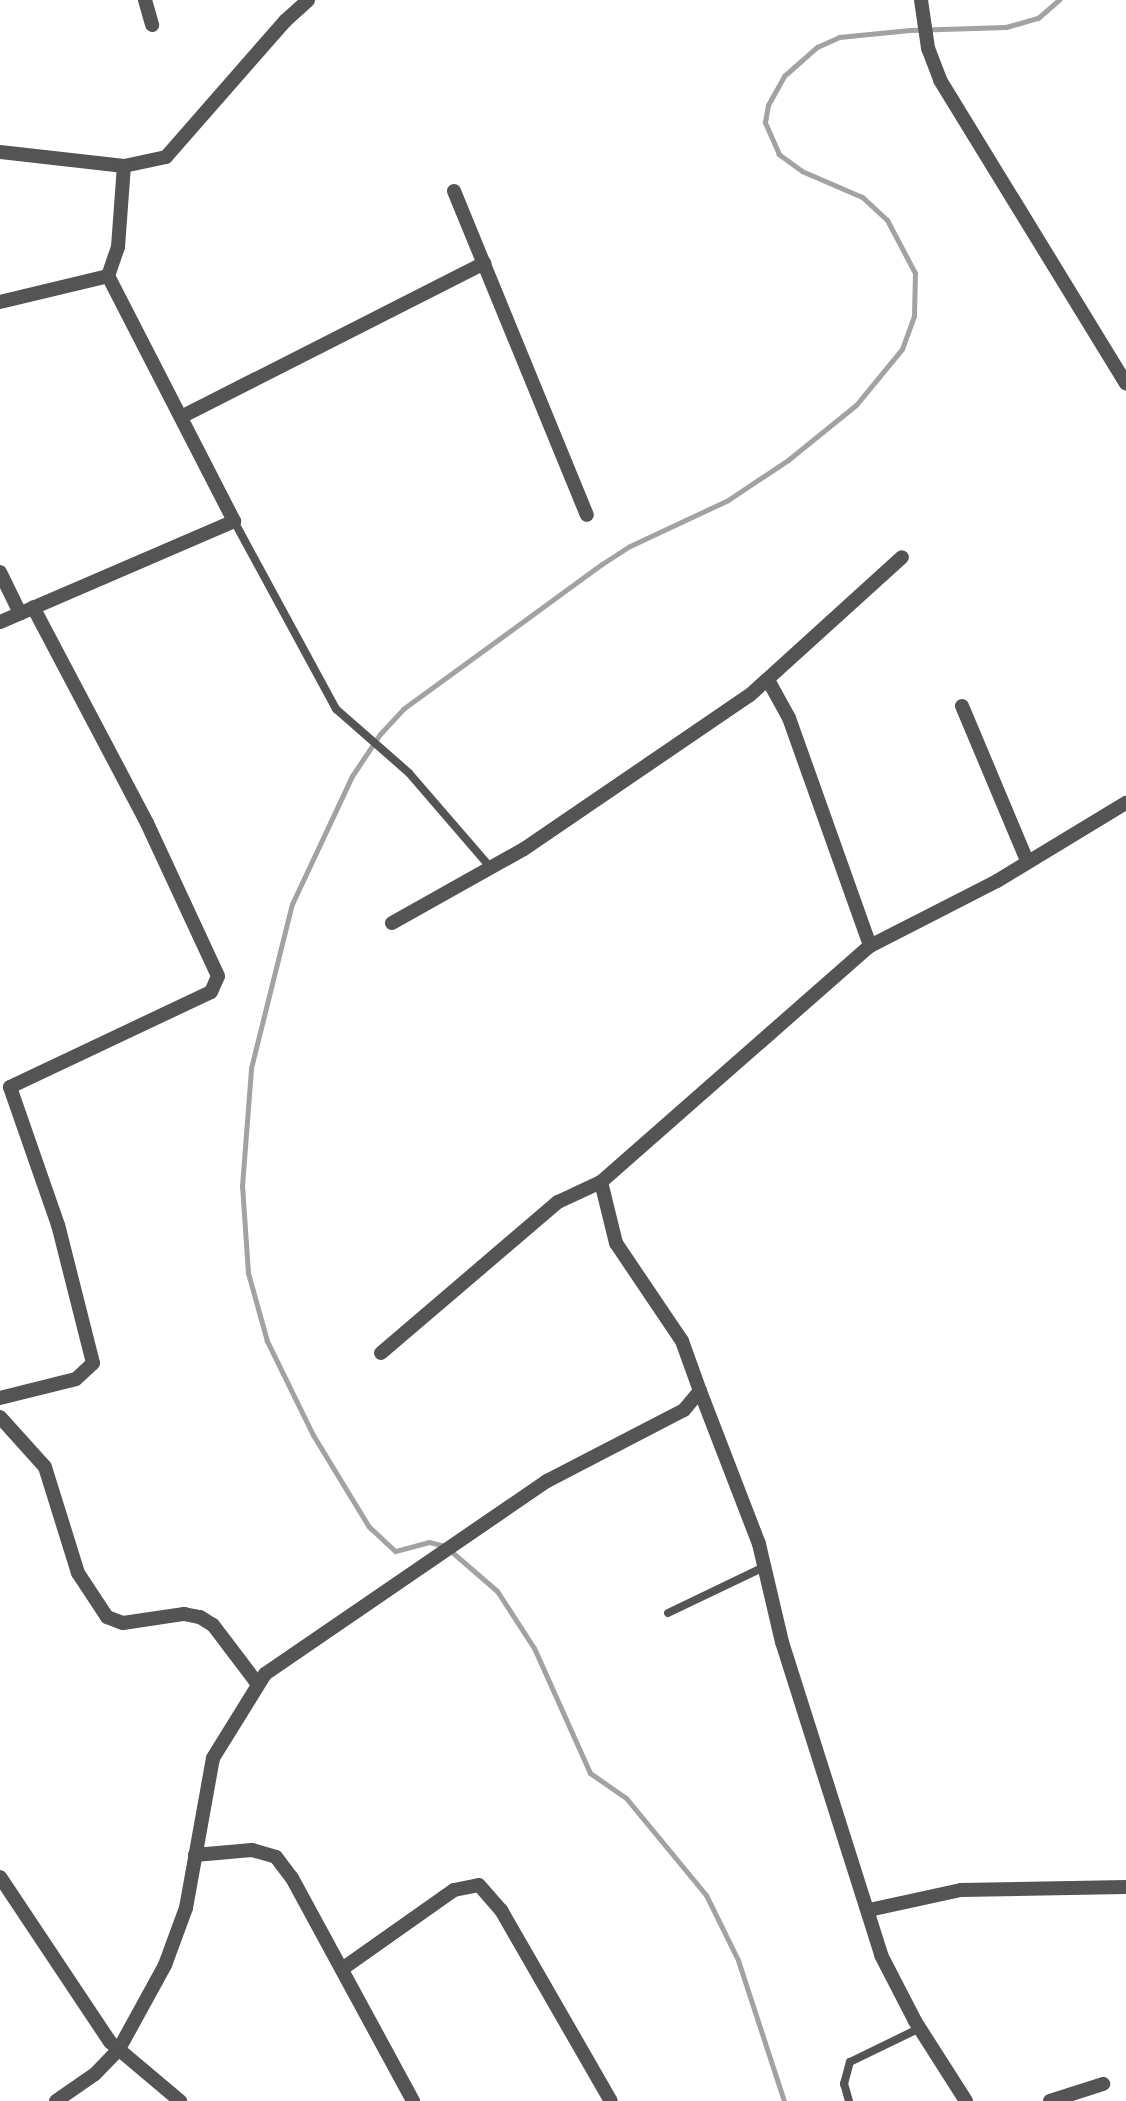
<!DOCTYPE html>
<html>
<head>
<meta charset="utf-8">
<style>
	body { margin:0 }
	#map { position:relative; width:1126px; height:2101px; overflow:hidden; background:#fff; font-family:"Work Sans",sans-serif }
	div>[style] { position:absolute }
	.stream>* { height:5px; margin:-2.5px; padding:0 2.5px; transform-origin:2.5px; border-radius:2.5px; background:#a2a2a2 }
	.lane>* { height:8px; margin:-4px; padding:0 4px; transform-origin:4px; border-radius:4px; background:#545454 }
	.street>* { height:14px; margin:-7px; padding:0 7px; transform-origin:7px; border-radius:7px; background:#545454 }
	span { translate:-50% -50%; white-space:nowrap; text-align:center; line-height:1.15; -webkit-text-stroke:10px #fff; paint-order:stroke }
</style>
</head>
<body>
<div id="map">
	<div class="stream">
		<i style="left:784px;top:2101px;width:148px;rotate:-108.1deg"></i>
		<i style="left:738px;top:1960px;width:72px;rotate:-116.2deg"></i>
		<i style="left:706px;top:1895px;width:126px;rotate:-129.5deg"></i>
		<i style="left:626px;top:1798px;width:44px;rotate:-145.2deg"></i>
		<i style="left:590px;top:1773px;width:137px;rotate:-114.1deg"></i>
		<i style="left:534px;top:1648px;width:68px;rotate:-123deg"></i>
		<i style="left:497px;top:1591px;width:69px;rotate:-139.1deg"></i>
		<i style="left:445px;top:1546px;width:16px;rotate:-166deg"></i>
		<i style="left:429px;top:1542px;width:35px;rotate:165deg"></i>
		<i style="left:395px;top:1551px;width:35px;rotate:-137deg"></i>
		<i style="left:369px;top:1527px;width:108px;rotate:-121.3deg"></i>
		<i style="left:313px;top:1435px;width:105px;rotate:-116.1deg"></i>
		<i style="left:267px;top:1341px;width:71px;rotate:-105.6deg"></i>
		<i style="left:248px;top:1273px;width:87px;rotate:-93.9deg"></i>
		<i style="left:242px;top:1186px;width:118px;rotate:-85.6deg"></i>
		<i style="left:251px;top:1068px;width:169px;rotate:-76deg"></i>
		<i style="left:292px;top:904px;width:141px;rotate:-64.9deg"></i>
		<i style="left:352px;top:776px;width:50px;rotate:-56.3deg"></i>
		<i style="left:380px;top:734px;width:34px;rotate:-47deg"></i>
		<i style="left:403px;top:709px;width:246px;rotate:-36.1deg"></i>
		<i style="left:602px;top:564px;width:33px;rotate:-33deg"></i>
		<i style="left:630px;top:546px;width:108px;rotate:-25.1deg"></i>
		<i style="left:728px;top:500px;width:72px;rotate:-33.7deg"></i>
		<i style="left:788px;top:460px;width:87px;rotate:-39deg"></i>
		<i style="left:856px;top:405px;width:72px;rotate:-50.6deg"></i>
		<i style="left:902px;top:349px;width:35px;rotate:-70deg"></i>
		<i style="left:914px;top:316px;width:43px;rotate:-88.7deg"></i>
		<i style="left:915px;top:273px;width:60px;rotate:-117.8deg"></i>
		<i style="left:887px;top:220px;width:34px;rotate:-137deg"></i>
		<i style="left:862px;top:197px;width:65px;rotate:-156.6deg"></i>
		<i style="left:802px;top:171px;width:29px;rotate:-144deg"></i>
		<i style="left:779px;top:154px;width:35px;rotate:-114deg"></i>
		<i style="left:765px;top:122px;width:17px;rotate:-80deg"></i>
		<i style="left:768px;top:105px;width:33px;rotate:-61deg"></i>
		<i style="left:784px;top:76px;width:44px;rotate:-41.3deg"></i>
		<i style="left:817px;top:47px;width:24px;rotate:-24deg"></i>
		<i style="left:839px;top:37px;width:71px;rotate:-5.6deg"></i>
		<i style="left:910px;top:30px;width:96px;rotate:-1.8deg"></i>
		<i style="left:1006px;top:27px;width:33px;rotate:-16deg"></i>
		<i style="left:1038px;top:18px;width:28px;rotate:-41deg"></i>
	</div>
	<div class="lane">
		<i style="left:234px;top:521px;width:214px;rotate:61.5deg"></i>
		<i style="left:336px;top:709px;width:97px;rotate:41.2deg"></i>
		<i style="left:409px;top:773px;width:124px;rotate:49.2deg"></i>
		<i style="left:668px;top:1613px;width:109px;rotate:-25.6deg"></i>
		<i style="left:849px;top:2101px;width:18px;rotate:-106deg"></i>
		<i style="left:844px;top:2084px;width:23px;rotate:-75deg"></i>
		<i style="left:850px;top:2062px;width:78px;rotate:-25.9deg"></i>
	</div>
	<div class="street">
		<i style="left:145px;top:0;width:26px;rotate:74deg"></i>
		<i style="left:921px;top:0;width:49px;rotate:81.7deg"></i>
		<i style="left:928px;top:48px;width:34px;rotate:69deg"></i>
		<i style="left:940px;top:80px;width:356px;rotate:58.5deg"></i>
		<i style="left:0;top:152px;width:125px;rotate:6.4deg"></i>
		<i style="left:124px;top:166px;width:43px;rotate:-12.1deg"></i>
		<i style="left:166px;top:157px;width:181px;rotate:-48.8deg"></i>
		<i style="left:285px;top:21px;width:31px;rotate:-42deg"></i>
		<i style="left:454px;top:191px;width:350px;rotate:67.7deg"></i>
		<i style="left:0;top:302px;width:111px;rotate:-13.5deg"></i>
		<i style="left:108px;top:276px;width:31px;rotate:-71deg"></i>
		<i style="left:118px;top:247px;width:81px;rotate:-85.8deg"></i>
		<i style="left:183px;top:416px;width:338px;rotate:-26.9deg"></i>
		<i style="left:0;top:572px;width:46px;rotate:64deg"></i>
		<i style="left:0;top:622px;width:255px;rotate:-23.3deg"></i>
		<i style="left:234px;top:521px;width:276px;rotate:-117.2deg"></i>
		<i style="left:768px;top:680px;width:43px;rotate:61.1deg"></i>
		<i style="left:789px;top:718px;width:242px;rotate:70.4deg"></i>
		<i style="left:962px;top:706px;width:168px;rotate:67.2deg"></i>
		<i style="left:392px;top:923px;width:151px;rotate:-29.3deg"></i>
		<i style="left:524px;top:849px;width:273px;rotate:-34.3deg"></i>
		<i style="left:750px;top:695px;width:205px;rotate:-42.2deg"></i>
		<i style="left:381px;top:1353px;width:233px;rotate:-40.5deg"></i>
		<i style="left:558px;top:1202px;width:47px;rotate:-24.9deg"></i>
		<i style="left:700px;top:1391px;width:164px;rotate:68.9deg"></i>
		<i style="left:759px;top:1544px;width:101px;rotate:76.8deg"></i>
		<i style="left:782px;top:1642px;width:328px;rotate:72.4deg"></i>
		<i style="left:881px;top:1955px;width:74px;rotate:62.7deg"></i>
		<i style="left:915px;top:2021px;width:95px;rotate:57.5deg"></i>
		<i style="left:0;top:1398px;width:78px;rotate:-14deg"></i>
		<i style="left:76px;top:1379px;width:23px;rotate:-43deg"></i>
		<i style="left:93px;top:1363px;width:142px;rotate:-104.2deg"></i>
		<i style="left:58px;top:1225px;width:146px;rotate:-109.2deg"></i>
		<i style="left:10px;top:1087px;width:222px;rotate:-25.3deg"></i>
		<i style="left:211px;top:992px;width:17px;rotate:-66deg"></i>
		<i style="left:218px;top:976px;width:169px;rotate:-114.9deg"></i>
		<i style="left:147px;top:823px;width:244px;rotate:-117.8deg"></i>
		<i style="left:0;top:1417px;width:67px;rotate:48deg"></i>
		<i style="left:45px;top:1467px;width:111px;rotate:72.7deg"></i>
		<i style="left:78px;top:1573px;width:53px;rotate:56.6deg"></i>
		<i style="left:107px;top:1617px;width:17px;rotate:21deg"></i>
		<i style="left:123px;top:1623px;width:62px;rotate:-8.4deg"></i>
		<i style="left:184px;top:1614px;width:16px;rotate:11deg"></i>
		<i style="left:200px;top:1617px;width:15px;rotate:32deg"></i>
		<i style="left:213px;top:1625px;width:73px;rotate:52.8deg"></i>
		<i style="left:195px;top:1855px;width:57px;rotate:-5deg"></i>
		<i style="left:252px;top:1850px;width:25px;rotate:16deg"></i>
		<i style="left:276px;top:1857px;width:26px;rotate:53deg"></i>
		<i style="left:292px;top:1878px;width:254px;rotate:61.5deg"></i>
		<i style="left:0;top:1877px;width:198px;rotate:56.3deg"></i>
		<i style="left:110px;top:2042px;width:92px;rotate:40.1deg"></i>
		<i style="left:869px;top:1910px;width:94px;rotate:-12.3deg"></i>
		<i style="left:961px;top:1890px;width:165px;rotate:-1deg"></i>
		<i style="left:342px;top:1969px;width:137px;rotate:-35.2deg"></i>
		<i style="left:454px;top:1890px;width:25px;rotate:-11deg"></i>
		<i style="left:479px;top:1885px;width:33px;rotate:49deg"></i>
		<i style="left:501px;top:1910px;width:220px;rotate:60.1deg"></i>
		<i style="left:56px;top:2101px;width:47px;rotate:-34.7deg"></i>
		<i style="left:95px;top:2074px;width:35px;rotate:-46deg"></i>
		<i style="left:119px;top:2049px;width:96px;rotate:-61.3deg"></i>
		<i style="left:165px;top:1965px;width:61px;rotate:-69.8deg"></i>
		<i style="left:186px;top:1908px;width:152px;rotate:-79.8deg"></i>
		<i style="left:213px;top:1758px;width:99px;rotate:-58.2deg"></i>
		<i style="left:265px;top:1674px;width:342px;rotate:-34.4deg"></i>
		<i style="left:547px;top:1481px;width:154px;rotate:-27.4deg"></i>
		<i style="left:684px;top:1410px;width:25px;rotate:-50deg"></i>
		<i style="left:700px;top:1391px;width:53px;rotate:-109.8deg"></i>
		<i style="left:682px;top:1341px;width:118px;rotate:-124deg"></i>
		<i style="left:616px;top:1243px;width:63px;rotate:-103.8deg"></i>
		<i style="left:601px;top:1182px;width:358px;rotate:-41.3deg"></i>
		<i style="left:870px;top:946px;width:143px;rotate:-27.1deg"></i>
		<i style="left:997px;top:881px;width:151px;rotate:-31.2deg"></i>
		<i style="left:1050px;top:2101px;width:56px;rotate:-17.8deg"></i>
	</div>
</div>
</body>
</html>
